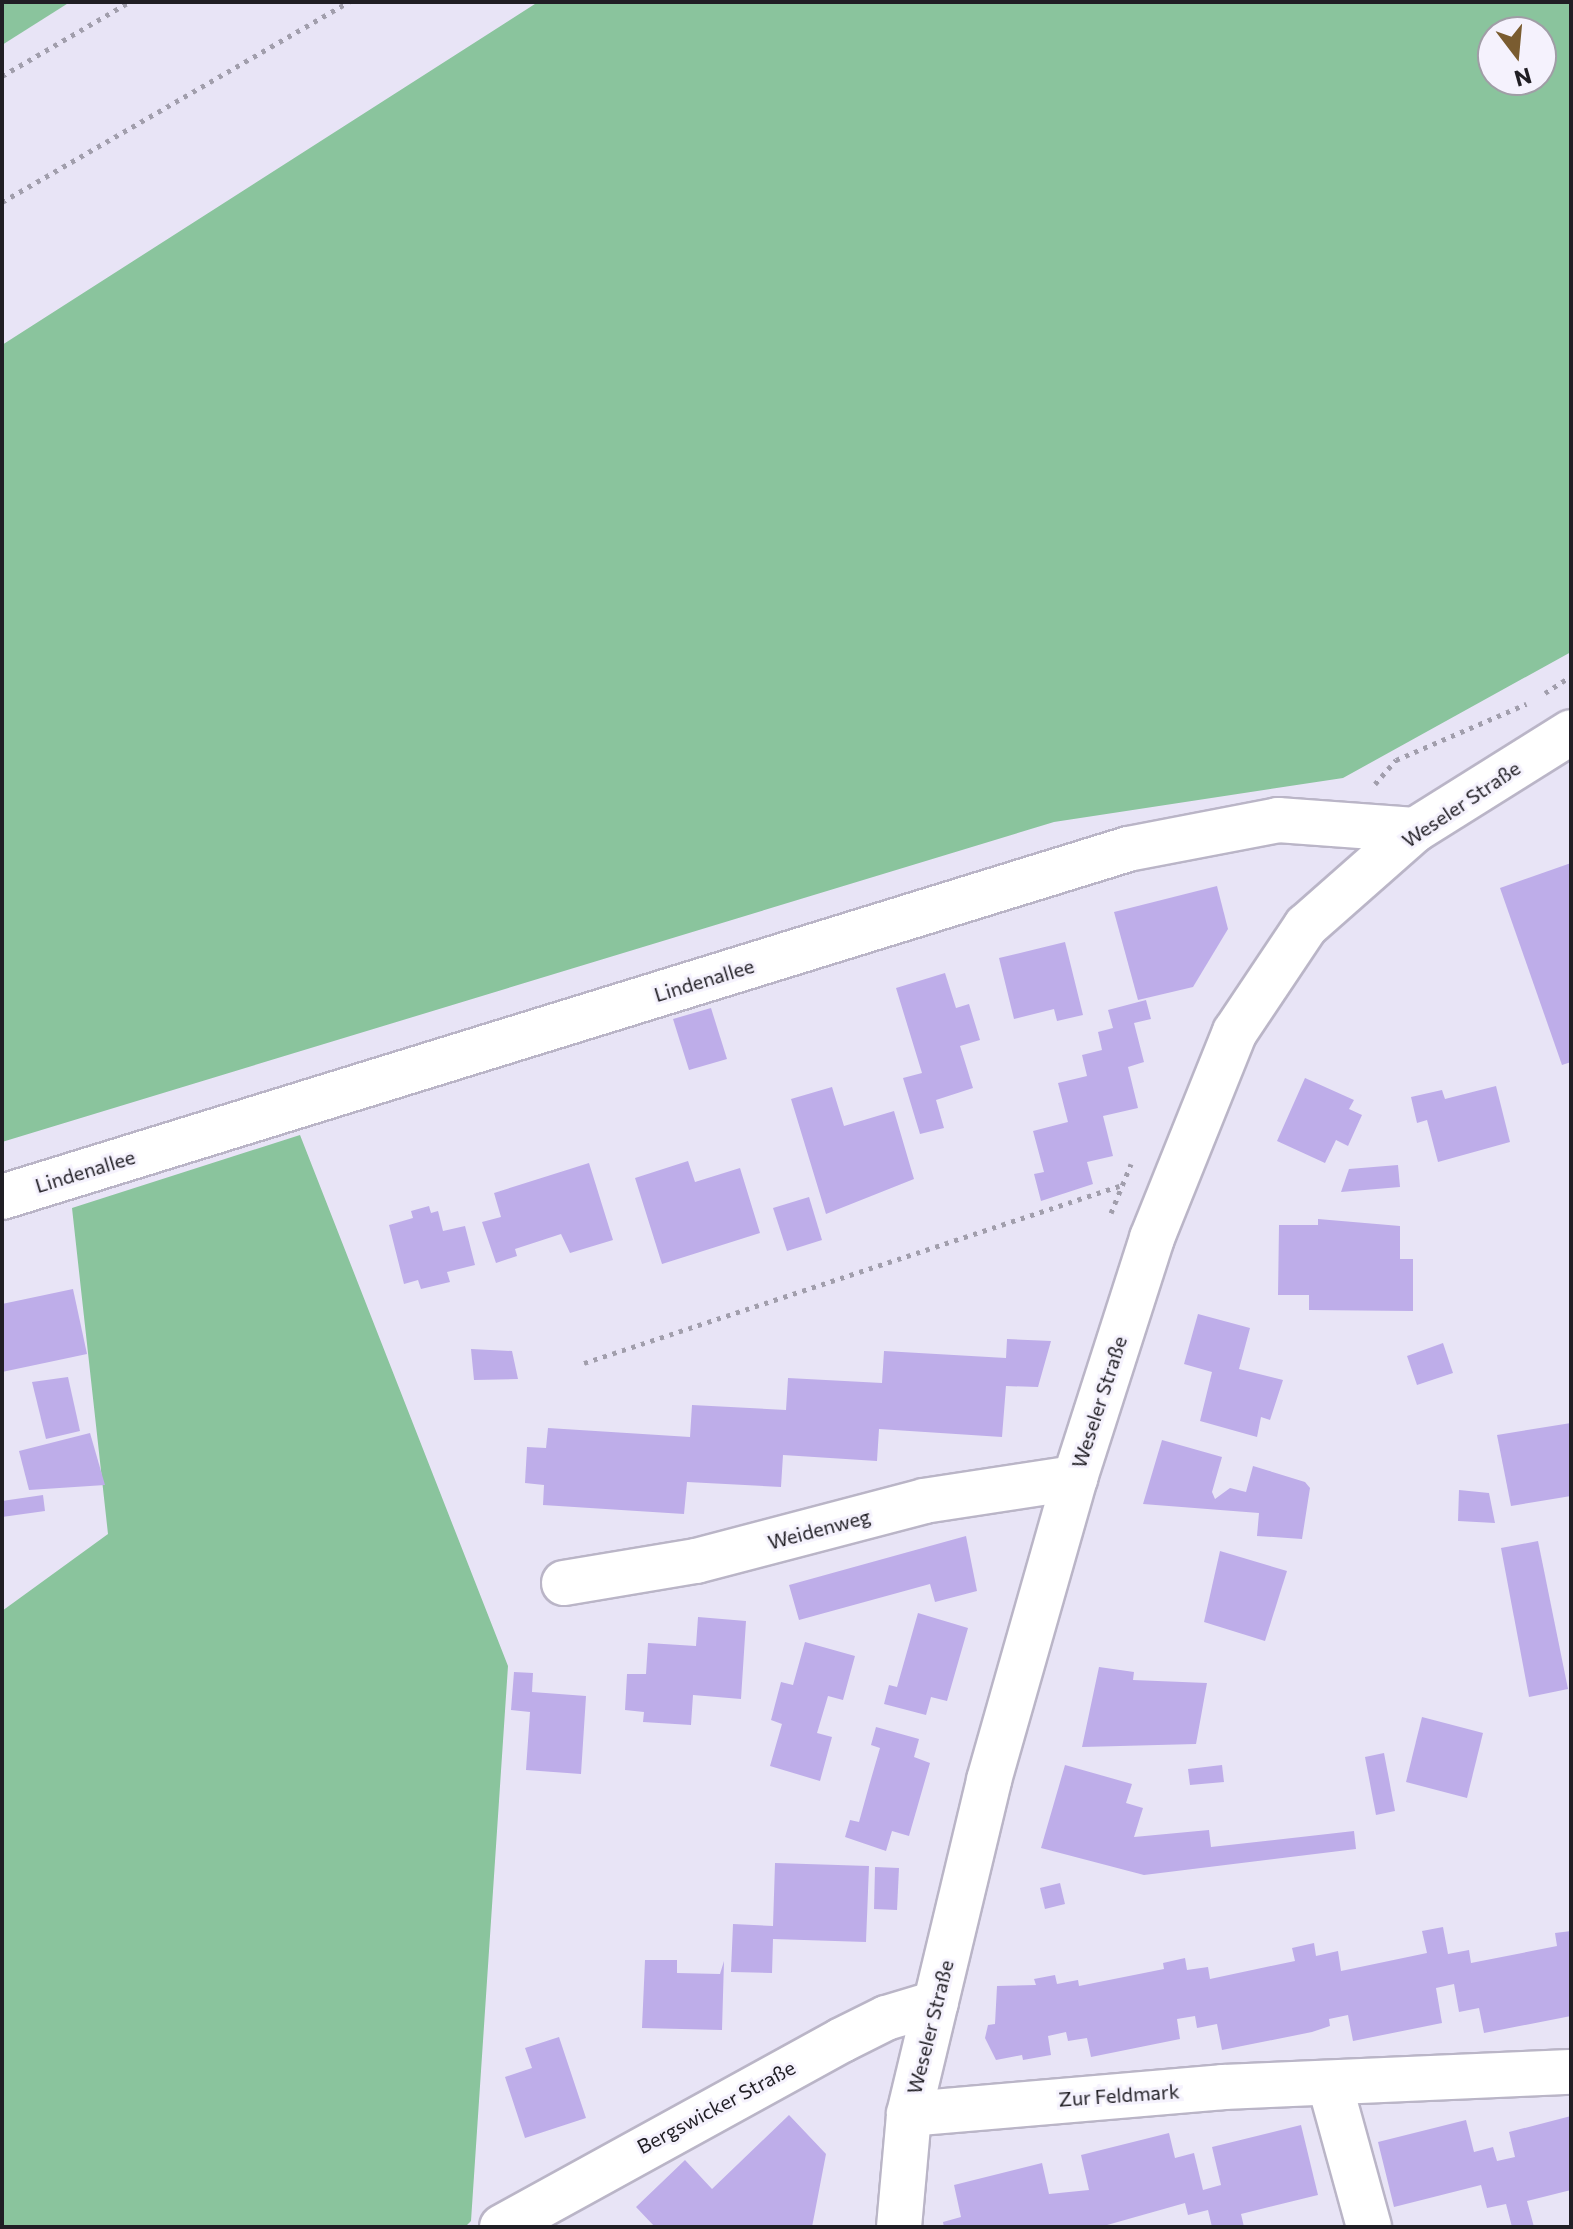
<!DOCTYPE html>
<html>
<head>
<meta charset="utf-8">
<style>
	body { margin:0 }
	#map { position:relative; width:1573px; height:2229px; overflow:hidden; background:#e8e4f6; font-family:Commissioner,sans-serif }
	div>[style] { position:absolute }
	.green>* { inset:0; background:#8ac49d }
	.building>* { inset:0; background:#beade9 }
	.path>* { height:5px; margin-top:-2.5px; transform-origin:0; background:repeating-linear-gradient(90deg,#a19eac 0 4px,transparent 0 10px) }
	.roads { filter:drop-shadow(2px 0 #bab5c7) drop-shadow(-2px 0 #bab5c7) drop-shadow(0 2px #bab5c7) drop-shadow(0 -2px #bab5c7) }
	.minor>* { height:44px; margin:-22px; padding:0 22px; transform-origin:22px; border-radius:22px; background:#fff }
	span { translate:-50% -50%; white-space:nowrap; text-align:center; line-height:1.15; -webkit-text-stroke:6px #f5f2fd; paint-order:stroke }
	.street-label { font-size:20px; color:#201e24 }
	.frame { position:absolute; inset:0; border:4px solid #201e24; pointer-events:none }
	.north { position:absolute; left:1477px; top:16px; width:80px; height:80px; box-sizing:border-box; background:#f5f2fd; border:2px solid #a09da6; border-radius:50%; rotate:164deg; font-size:22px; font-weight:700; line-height:32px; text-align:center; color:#201e24 }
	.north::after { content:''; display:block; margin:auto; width:28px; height:36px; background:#7a5c30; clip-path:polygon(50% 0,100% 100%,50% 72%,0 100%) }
</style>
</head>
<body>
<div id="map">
	<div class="green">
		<i style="clip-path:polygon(2px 2px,70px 2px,2px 45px)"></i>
		<i style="clip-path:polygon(evenodd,538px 2px,1571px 2px,1571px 652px,1343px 778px,1054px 822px,2px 1142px,2px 345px,538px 2px,1493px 32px,1541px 32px,1541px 80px,1493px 80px,1493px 32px)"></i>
		<i style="clip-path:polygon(300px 1135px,508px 1666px,471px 2221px,465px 2227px,2px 2227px,2px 1611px,108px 1534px,72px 1208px)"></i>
	</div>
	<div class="building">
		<i style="clip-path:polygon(1571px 863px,1571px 1062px,1562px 1065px,1500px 888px)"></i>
		<i style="clip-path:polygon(1217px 886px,1228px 929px,1193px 987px,1138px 1000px,1114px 912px)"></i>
		<i style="clip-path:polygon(1065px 942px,1083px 1015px,1057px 1021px,1054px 1009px,1014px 1019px,999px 958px)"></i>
		<i style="clip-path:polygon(945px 973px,956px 1008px,969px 1004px,980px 1040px,960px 1046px,973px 1088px,936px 1100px,944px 1128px,920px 1134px,903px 1078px,922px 1073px,896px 988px)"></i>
		<i style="clip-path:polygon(1146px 1000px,1151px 1019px,1134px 1023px,1144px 1062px,1128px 1067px,1138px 1108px,1103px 1116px,1113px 1156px,1087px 1162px,1093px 1184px,1041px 1201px,1034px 1174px,1044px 1172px,1033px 1131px,1068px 1122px,1058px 1083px,1087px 1076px,1082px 1055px,1102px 1050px,1098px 1032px,1113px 1028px,1108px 1010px)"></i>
		<i style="clip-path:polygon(711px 1008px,727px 1059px,689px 1070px,673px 1019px)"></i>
		<i style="clip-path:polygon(1305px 1078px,1354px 1100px,1349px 1109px,1362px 1115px,1348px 1146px,1336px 1140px,1325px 1163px,1277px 1141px)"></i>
		<i style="clip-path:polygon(1496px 1086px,1510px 1142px,1438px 1162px,1427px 1120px,1417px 1123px,1411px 1097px,1442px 1090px,1445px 1099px)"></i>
		<i style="clip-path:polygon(832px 1087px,844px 1126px,894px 1111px,914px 1179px,826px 1214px,791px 1099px)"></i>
		<i style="clip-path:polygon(688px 1161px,695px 1182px,740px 1168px,760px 1233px,662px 1264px,635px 1178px)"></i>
		<i style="clip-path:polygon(589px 1163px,613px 1240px,570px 1253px,561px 1234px,515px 1249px,517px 1256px,496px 1263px,482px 1222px,501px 1217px,494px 1193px)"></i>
		<i style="clip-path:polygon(1398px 1165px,1400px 1187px,1341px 1192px,1349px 1169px)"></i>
		<i style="clip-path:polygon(809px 1197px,822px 1240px,787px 1251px,773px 1208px)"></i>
		<i style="clip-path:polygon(429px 1206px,431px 1213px,438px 1211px,443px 1231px,465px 1226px,475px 1265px,447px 1272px,450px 1282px,421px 1289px,418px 1280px,404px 1284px,389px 1225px,413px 1218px,411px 1211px)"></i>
		<i style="clip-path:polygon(1318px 1219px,1400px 1226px,1400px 1259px,1413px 1259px,1413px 1311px,1309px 1310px,1309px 1295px,1278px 1295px,1279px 1225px,1318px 1225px)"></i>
		<i style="clip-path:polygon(73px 1289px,87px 1354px,2px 1372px,2px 1304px)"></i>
		<i style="clip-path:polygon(1198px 1314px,1250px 1328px,1239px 1369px,1283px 1380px,1270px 1420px,1261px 1417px,1257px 1437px,1200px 1421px,1212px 1372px,1184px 1364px)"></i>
		<i style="clip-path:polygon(1007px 1339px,1051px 1341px,1038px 1387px,1006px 1386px,1002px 1437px,879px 1429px,877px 1461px,783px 1455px,781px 1487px,687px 1482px,684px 1514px,543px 1505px,544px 1485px,525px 1483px,527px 1447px,546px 1448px,548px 1428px,690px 1437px,692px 1405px,786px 1410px,788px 1378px,882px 1383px,884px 1351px,1006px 1358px)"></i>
		<i style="clip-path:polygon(1443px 1343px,1453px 1373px,1417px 1385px,1407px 1356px)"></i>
		<i style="clip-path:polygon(471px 1349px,512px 1351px,518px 1379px,474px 1380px)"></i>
		<i style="clip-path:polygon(68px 1377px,80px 1431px,46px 1439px,32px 1382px)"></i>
		<i style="clip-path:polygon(1571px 1423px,1571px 1496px,1511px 1506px,1497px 1435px)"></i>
		<i style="clip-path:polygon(90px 1433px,105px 1485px,29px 1490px,19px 1451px)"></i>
		<i style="clip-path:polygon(1162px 1440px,1222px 1457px,1212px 1492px,1215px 1499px,1230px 1488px,1246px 1492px,1253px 1466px,1305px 1482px,1310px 1488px,1302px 1539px,1257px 1536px,1259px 1513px,1143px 1504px)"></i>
		<i style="clip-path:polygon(1459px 1490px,1489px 1493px,1495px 1523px,1458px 1521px)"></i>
		<i style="clip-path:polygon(43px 1495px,45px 1511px,2px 1517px,2px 1501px)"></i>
		<i style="clip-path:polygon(966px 1536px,977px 1591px,935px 1602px,930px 1584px,799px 1620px,789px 1585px)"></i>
		<i style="clip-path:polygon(1538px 1541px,1568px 1689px,1529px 1697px,1501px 1548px)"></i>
		<i style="clip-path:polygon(1220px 1551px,1287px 1571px,1265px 1641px,1204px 1622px)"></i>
		<i style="clip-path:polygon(918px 1613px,968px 1628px,947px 1701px,931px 1697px,926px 1715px,884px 1704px,889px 1685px,897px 1687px)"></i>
		<i style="clip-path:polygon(698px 1617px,746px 1621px,741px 1699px,693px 1695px,691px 1725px,643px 1722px,644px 1712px,625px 1710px,627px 1674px,646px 1674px,648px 1643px,696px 1646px)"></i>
		<i style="clip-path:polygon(805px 1642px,855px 1656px,843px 1700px,828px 1696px,817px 1733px,832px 1737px,820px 1781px,770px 1766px,782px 1724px,771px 1720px,781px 1682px,793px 1685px)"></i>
		<i style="clip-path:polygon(1099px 1667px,1134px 1672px,1133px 1680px,1207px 1683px,1196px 1744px,1082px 1747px)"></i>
		<i style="clip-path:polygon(514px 1672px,533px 1673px,532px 1692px,586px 1696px,581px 1774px,526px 1770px,530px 1712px,511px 1710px)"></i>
		<i style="clip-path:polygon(1422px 1717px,1483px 1733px,1467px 1798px,1406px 1782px)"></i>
		<i style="clip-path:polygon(876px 1727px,919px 1739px,914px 1757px,930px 1763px,909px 1836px,892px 1831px,886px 1851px,845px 1837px,850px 1820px,859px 1822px,869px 1786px,880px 1748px,871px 1745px)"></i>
		<i style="clip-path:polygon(1384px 1753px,1395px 1811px,1376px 1815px,1365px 1757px)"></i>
		<i style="clip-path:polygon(1065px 1765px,1132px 1784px,1126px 1803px,1143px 1808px,1134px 1837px,1209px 1830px,1211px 1847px,1354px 1831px,1356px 1849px,1144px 1875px,1041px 1848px)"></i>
		<i style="clip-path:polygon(1222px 1765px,1224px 1782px,1190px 1785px,1188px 1769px)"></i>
		<i style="clip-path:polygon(775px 1863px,869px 1866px,866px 1942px,773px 1939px,772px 1973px,731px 1972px,733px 1924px,773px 1926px)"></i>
		<i style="clip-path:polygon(875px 1867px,899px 1868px,897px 1910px,874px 1909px)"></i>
		<i style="clip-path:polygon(1060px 1883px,1065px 1904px,1045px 1909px,1040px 1888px)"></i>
		<i style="clip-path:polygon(1443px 1927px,1448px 1954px,1469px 1950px,1471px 1963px,1557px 1946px,1555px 1933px,1571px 1931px,1571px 2016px,1484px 2033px,1479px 2008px,1459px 2012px,1454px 1984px,1436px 1988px,1442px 2023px,1353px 2041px,1348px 2015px,1329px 2019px,1330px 2026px,1312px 2032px,1222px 2050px,1217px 2024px,1197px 2028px,1195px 2016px,1177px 2019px,1180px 2039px,1091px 2057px,1087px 2038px,1068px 2041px,1066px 2032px,1048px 2036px,1051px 2055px,1023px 2060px,1022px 2055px,996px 2060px,985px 2038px,988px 2025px,995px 2024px,997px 1986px,1036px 1985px,1034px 1979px,1055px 1975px,1057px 1984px,1078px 1980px,1079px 1986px,1164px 1969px,1163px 1963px,1185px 1958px,1187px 1970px,1208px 1967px,1210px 1979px,1295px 1961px,1292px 1948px,1314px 1943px,1316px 1956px,1338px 1951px,1341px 1971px,1427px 1953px,1422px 1931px)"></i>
		<i style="clip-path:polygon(645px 1960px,677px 1960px,677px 1973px,720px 1974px,724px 1961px,722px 2030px,642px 2028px)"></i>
		<i style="clip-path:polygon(559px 2037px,586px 2118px,525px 2138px,505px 2077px,532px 2068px,525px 2048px)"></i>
		<i style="clip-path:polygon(789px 2115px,826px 2154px,812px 2227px,655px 2227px,636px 2207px,685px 2160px,712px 2189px)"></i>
		<i style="clip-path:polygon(1571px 2116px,1571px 2190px,1527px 2201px,1534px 2227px,1512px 2227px,1506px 2204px,1487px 2208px,1481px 2185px,1394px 2207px,1378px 2142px,1466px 2120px,1474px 2152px,1493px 2147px,1497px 2161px,1515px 2157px,1509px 2132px)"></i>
		<i style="clip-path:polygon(1301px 2125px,1318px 2195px,1241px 2214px,1244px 2227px,1212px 2227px,1208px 2210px,1188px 2215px,1185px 2203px,1100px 2227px,944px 2227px,943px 2222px,961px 2217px,954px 2185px,1042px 2163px,1049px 2194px,1089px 2190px,1081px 2155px,1169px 2133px,1175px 2158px,1194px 2153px,1203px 2190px,1221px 2185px,1212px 2147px)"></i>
	</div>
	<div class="path">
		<i style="left:2px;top:76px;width:147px;rotate:-30.2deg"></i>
		<i style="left:2px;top:202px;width:401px;rotate:-30deg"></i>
		<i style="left:1545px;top:693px;width:31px;rotate:-33deg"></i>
		<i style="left:1375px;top:784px;width:32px;rotate:-49deg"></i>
		<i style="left:1396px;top:760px;width:142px;rotate:-23.3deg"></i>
		<i style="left:1111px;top:1213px;width:53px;rotate:-67.8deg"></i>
		<i style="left:584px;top:1363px;width:564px;rotate:-18.31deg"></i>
	</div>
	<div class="roads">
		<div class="minor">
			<i style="left:2px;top:1197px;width:1179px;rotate:-17.17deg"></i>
			<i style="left:1128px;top:849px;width:153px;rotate:-10.9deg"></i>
			<i style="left:1278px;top:820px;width:137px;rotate:4.2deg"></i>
			<i style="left:564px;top:1583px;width:134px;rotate:-9.5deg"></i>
			<i style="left:696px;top:1561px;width:236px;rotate:-14.7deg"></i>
			<i style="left:924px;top:1501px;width:153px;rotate:-8.7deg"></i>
			<i style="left:1330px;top:2085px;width:147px;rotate:74.6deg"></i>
			<i style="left:909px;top:2114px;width:315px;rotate:-4.9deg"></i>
			<i style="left:1223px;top:2087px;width:348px;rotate:-2.5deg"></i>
			<i style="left:502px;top:2227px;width:388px;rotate:-28.8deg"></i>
			<i style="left:842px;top:2040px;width:49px;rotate:-26.6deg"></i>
			<i style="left:886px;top:2018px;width:52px;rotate:-16.7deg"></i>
			<i style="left:899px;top:2227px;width:113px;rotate:-84.9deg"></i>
			<i style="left:909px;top:2114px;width:343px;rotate:-76.5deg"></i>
			<i style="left:989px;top:1780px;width:314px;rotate:-74.1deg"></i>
			<i style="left:1075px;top:1478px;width:252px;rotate:-72.2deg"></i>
			<i style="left:1152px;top:1238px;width:222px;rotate:-68.1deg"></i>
			<i style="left:1235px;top:1032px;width:128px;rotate:-56.2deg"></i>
			<i style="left:1306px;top:926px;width:145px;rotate:-41.4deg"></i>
			<i style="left:1415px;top:830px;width:184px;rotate:-32.1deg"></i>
		</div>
	</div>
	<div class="street-label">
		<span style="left:1461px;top:804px;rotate:-34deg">Weseler Straße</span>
		<span style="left:704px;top:980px;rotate:-17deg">Lindenallee</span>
		<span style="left:85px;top:1171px;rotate:-17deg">Lindenallee</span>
		<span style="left:1099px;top:1402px;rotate:-72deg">Weseler Straße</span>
		<span style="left:819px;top:1529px;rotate:-15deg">Weidenweg</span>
		<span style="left:930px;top:2027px;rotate:-76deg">Weseler Straße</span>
		<span style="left:1119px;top:2095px;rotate:-4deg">Zur Feldmark</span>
		<span style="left:716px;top:2107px;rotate:-28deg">Bergswicker Straße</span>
	</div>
	<div class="frame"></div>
	<div class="north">N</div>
</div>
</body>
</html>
